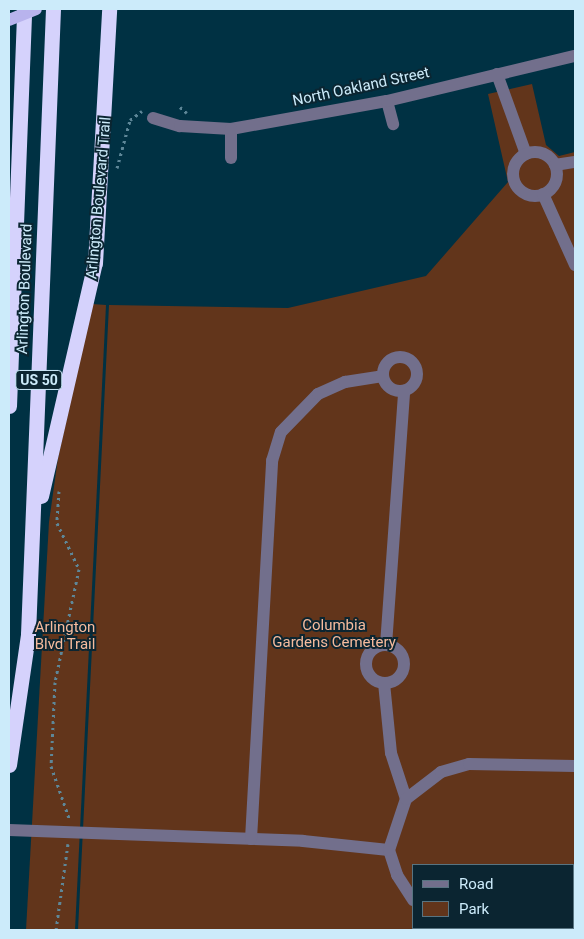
<!DOCTYPE html>
<html>
<head>
<meta charset="utf-8">
<style>
	body { margin:0 }
	#map { position:relative; width:584px; height:939px; overflow:hidden; background:#003143; font-family:Roboto,sans-serif }
	div>[style] { position:absolute }
	.green>* { inset:0; background:#62351b }
	.path>* { height:3px; margin-top:-1.5px; transform-origin:0; background:repeating-linear-gradient(90deg,#5e8798 0 2.5px,transparent 0 6.5px) }
	.minor>* { height:12px; margin:-6px; padding:0 6px; transform-origin:6px; border-radius:6px; background:#726f8c }
	.minor>.ring { margin:-6px; padding:0; box-sizing:content-box; background:none; border:12px solid #726f8c; border-radius:50% }
	.highway>* { height:15px; margin:-7.5px; padding:0 7.5px; transform-origin:7.5px; border-radius:7.5px; background:#d5d2fc }
	.major-bridge>* { height:12px; margin:-6px; padding:0 6px; transform-origin:6px; border-radius:6px; background:#b8b3ed }
	span { translate:-50% -50%; white-space:nowrap; text-align:center; line-height:1.15; -webkit-text-stroke:4px #0b2531; paint-order:stroke }
	.shield-label span { padding:1px 4px; background:#0b2531; border:1px solid; border-radius:4px; -webkit-text-stroke-width:0 }
	.shield-label { font-size:14px; color:#ccebfa; font-weight:700 }
	.street-label { font-size:15px; color:#ccebfa }
	.park-label { font-size:15px; color:#f6bb9d }
	.frame { position:absolute; inset:0; border:10px solid #ccebfa; pointer-events:none }
	.legend { position:absolute; left:412px; top:864px; width:162px; height:65px; box-sizing:border-box; background:#0b2531; border:1px solid #587481; margin:0; padding:6px 9px; list-style:none; font-size:15px; color:#ccebfa }
	.legend li { display:flex; align-items:center; gap:10px; height:25px }
	.legend b { width:25px; border:1px solid #587481 }
</style>
</head>
<body>
<div id="map">
	<div class="green">
		<i style="clip-path:polygon(evenodd,532px 84px,546px 145px,559px 156px,575px 152px,575px 930px,78px 930px,109px 305px,288px 308px,426px 276px,508px 182px,488px 94px,532px 84px,413px 865px,573px 865px,573px 928px,413px 928px,413px 865px)"></i>
		<i style="clip-path:polygon(92px 304px,106px 305px,75px 930px,26px 930px,49px 522px,58px 458px)"></i>
	</div>
	<div class="path">
		<i style="left:180px;top:107px;width:9px;rotate:41deg"></i>
		<i style="left:117px;top:168px;width:50px;rotate:-74.8deg"></i>
		<i style="left:130px;top:120px;width:15px;rotate:-37deg"></i>
		<i style="left:59px;top:491px;width:32px;rotate:94deg"></i>
		<i style="left:57px;top:523px;width:51px;rotate:64.4deg"></i>
		<i style="left:79px;top:569px;width:116px;rotate:102deg"></i>
		<i style="left:55px;top:682px;width:84px;rotate:92.7deg"></i>
		<i style="left:51px;top:766px;width:58px;rotate:70.9deg"></i>
		<i style="left:56px;top:930px;width:87px;rotate:-82.1deg"></i>
	</div>
	<div class="minor">
		<i style="left:497px;top:74px;width:85px;rotate:70.1deg"></i>
		<i style="left:387px;top:101px;width:24px;rotate:75deg"></i>
		<i style="left:153px;top:118px;width:28px;rotate:17deg"></i>
		<i style="left:180px;top:126px;width:51px;rotate:3.4deg"></i>
		<i style="left:231px;top:129px;width:158px;rotate:-10.2deg"></i>
		<i style="left:387px;top:101px;width:193px;rotate:-13.5deg"></i>
		<i style="left:231px;top:129px;width:29px;rotate:90deg"></i>
		<i class="ring" style="left:513px;top:152px;width:32px;height:32px"></i>
		<i style="left:555px;top:165px;width:20px;rotate:-9deg"></i>
		<i style="left:543px;top:194px;width:78px;rotate:65.7deg"></i>
		<i class="ring" style="left:383px;top:357px;width:22px;height:22px"></i>
		<i style="left:386px;top:645px;width:255px;rotate:-85.9deg"></i>
		<i class="ring" style="left:366px;top:645px;width:26px;height:26px"></i>
		<i style="left:384px;top:683px;width:70px;rotate:84.3deg"></i>
		<i style="left:391px;top:753px;width:48px;rotate:71.9deg"></i>
		<i style="left:9px;top:830px;width:294px;rotate:2.1deg"></i>
		<i style="left:303px;top:841px;width:86px;rotate:6deg"></i>
		<i style="left:389px;top:850px;width:26px;rotate:72deg"></i>
		<i style="left:397px;top:875px;width:30px;rotate:57deg"></i>
		<i style="left:251px;top:839px;width:379px;rotate:-86.8deg"></i>
		<i style="left:272px;top:461px;width:30px;rotate:-73deg"></i>
		<i style="left:281px;top:432px;width:53px;rotate:-45.8deg"></i>
		<i style="left:318px;top:394px;width:30px;rotate:-24deg"></i>
		<i style="left:345px;top:382px;width:38px;rotate:-9deg"></i>
		<i style="left:389px;top:850px;width:54px;rotate:-71.6deg"></i>
		<i style="left:406px;top:799px;width:44px;rotate:-37.6deg"></i>
		<i style="left:441px;top:772px;width:29px;rotate:-16deg"></i>
		<i style="left:469px;top:764px;width:106px;rotate:1.1deg"></i>
		<i style="left:445px;top:928px;width:5px;rotate:22deg"></i>
	</div>
	<div class="highway">
		<i style="left:9px;top:406px;width:397px;rotate:-87.8deg"></i>
		<i style="left:41px;top:496px;width:239px;rotate:-77deg"></i>
		<i style="left:95px;top:263px;width:254px;rotate:-86.8deg"></i>
		<i style="left:9px;top:765px;width:132px;rotate:-81.7deg"></i>
		<i style="left:28px;top:634px;width:625px;rotate:-87.71deg"></i>
	</div>
	<div class="major-bridge">
		<i style="left:9px;top:20px;width:29px;rotate:-22deg"></i>
	</div>
	<div class="shield-label">
		<span style="left:39px;top:380px">US 50</span>
	</div>
	<div class="street-label">
		<span style="left:361px;top:87px;rotate:-12deg">North Oakland Street</span>
		<span style="left:99px;top:198px;rotate:-85deg">Arlington Boulevard Trail</span>
		<span style="left:25px;top:289px;rotate:-88deg">Arlington Boulevard</span>
	</div>
	<div class="park-label">
		<span style="left:334px;top:634px">Columbia<br>Gardens Cemetery</span>
		<span style="left:65px;top:636px">Arlington<br>Blvd Trail</span>
	</div>
	<div class="frame"></div>
	<ul class="legend">
	<li><b style="height:6px;background:#726f8c"></b>Road</li>
	<li><b style="height:14px;background:#62351b"></b>Park</li>
	</ul>
</div>
</body>
</html>
